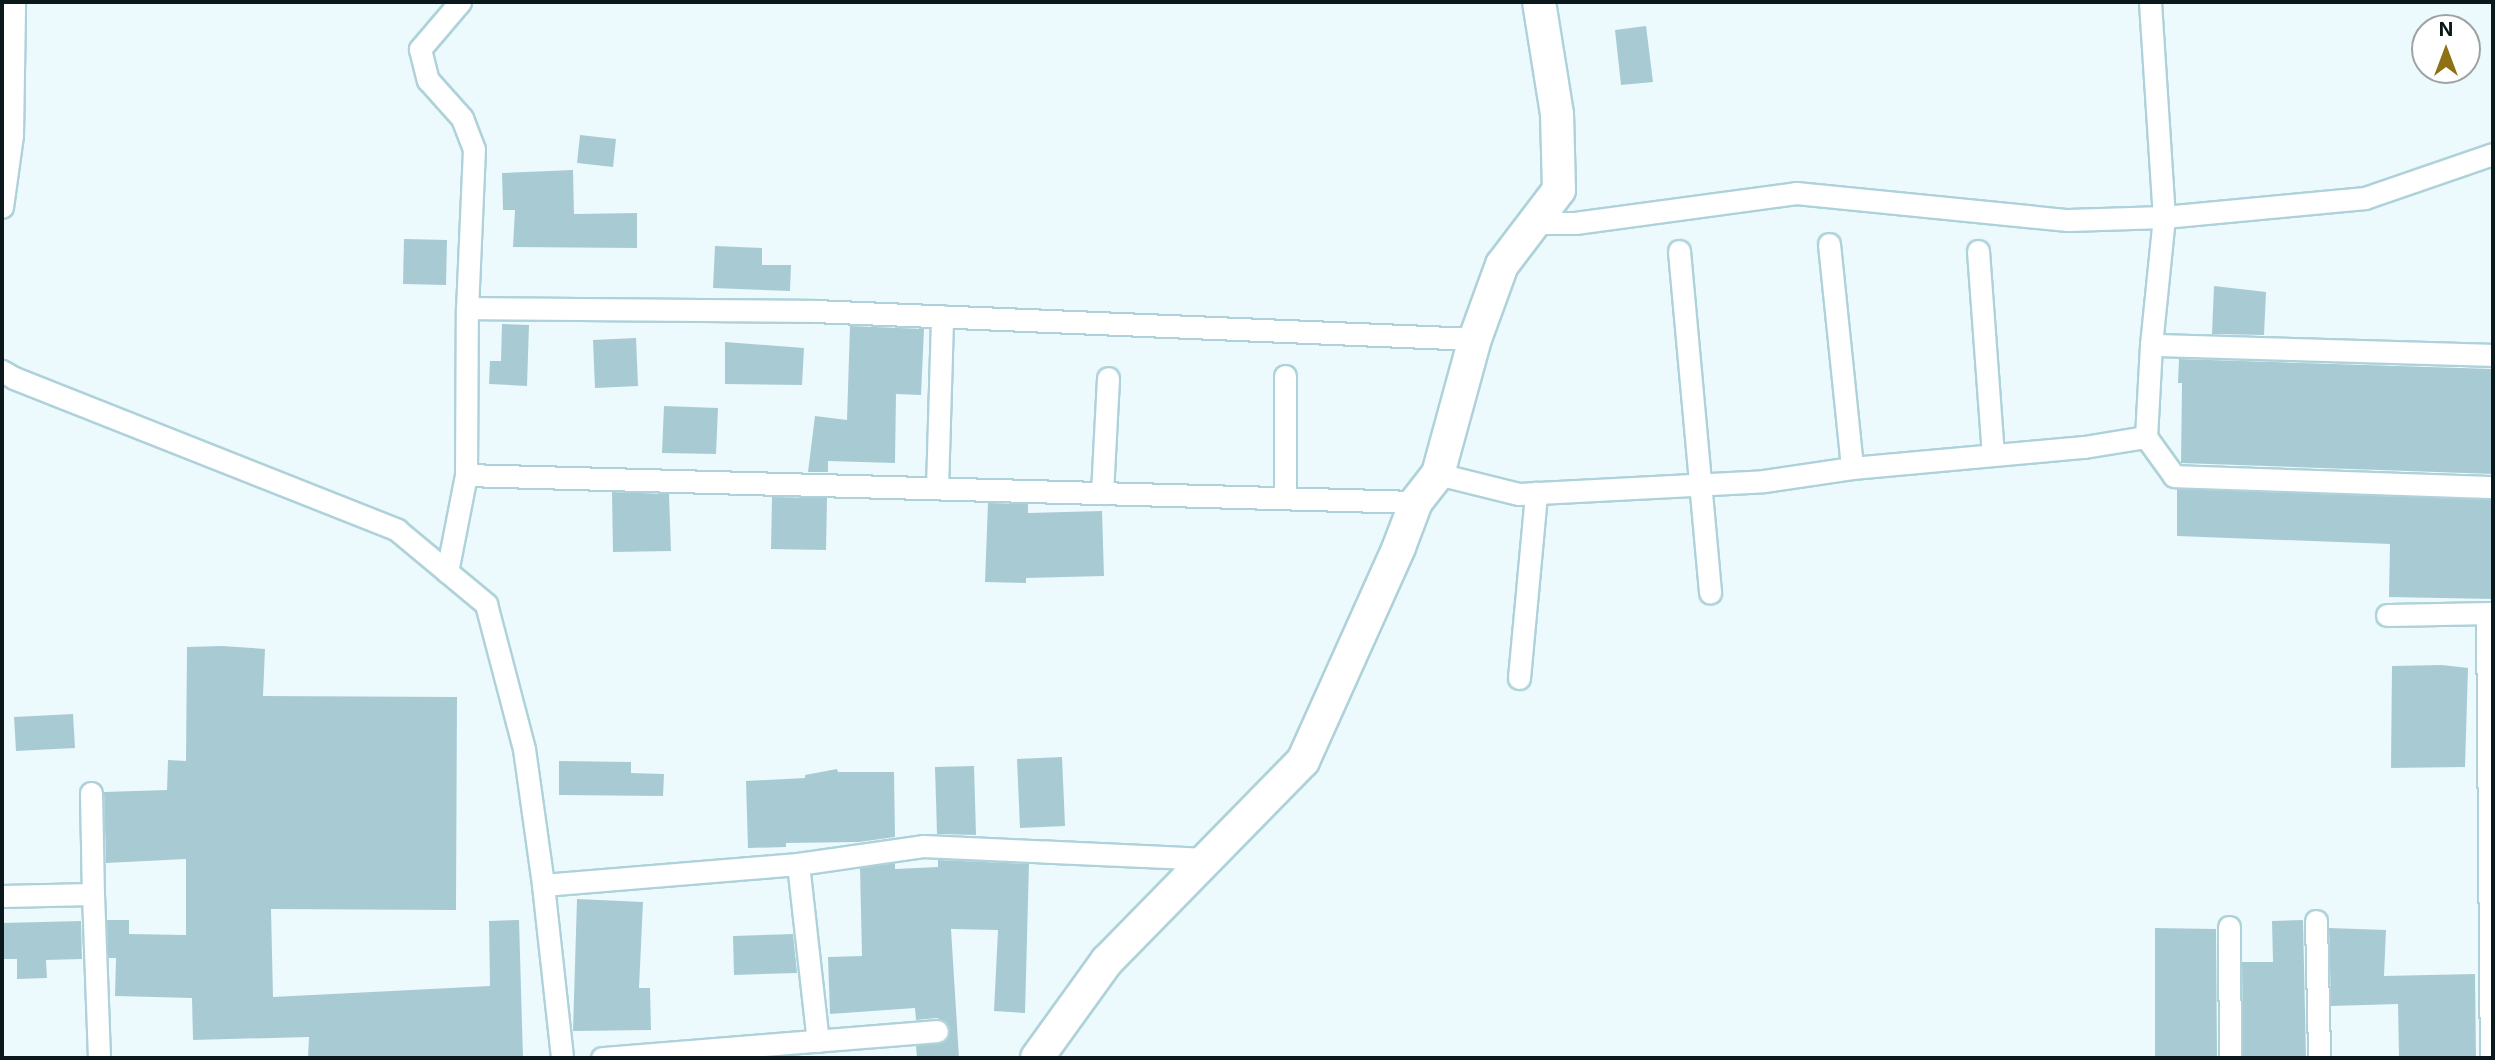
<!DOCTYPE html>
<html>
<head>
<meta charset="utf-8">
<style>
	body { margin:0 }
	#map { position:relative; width:2495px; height:1060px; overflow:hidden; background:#ecfafd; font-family:Inter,sans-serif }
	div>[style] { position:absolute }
	.building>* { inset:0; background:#a8cbd3 }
	.roads { filter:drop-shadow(2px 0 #afd2da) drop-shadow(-2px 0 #afd2da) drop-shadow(0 2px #afd2da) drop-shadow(0 -2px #afd2da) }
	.street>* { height:21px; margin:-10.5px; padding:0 10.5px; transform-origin:10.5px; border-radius:10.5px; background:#fff }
	.secondary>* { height:32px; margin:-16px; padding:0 16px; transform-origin:16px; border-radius:16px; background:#fff }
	span { translate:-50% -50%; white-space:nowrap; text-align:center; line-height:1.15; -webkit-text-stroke:5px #fff; paint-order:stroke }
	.frame { position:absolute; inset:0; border:4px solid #0b181b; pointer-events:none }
	.north { position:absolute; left:2411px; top:14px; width:70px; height:70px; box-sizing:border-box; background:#fff; border:2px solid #9da3a4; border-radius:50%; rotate:0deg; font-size:19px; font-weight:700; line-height:28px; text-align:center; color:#0b181b }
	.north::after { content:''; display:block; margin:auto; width:24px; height:32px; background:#8d7114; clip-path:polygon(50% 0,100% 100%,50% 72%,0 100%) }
</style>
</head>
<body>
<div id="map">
	<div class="building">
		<i style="clip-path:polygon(1646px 26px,1653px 82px,1621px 85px,1615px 30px)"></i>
		<i style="clip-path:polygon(580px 135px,616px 139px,613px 167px,577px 163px)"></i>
		<i style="clip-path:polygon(573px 170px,574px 214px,637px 213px,637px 248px,513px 247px,515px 210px,503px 210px,502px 173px)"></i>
		<i style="clip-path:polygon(404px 239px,447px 240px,446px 285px,403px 284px)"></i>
		<i style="clip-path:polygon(715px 246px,762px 248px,762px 265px,791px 265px,790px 291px,713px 288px)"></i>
		<i style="clip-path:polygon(2214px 286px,2266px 292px,2264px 335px,2212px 334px)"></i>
		<i style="clip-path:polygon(502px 324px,529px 325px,527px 386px,489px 384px,490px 361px,501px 361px)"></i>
		<i style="clip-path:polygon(850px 326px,924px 329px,921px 395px,896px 394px,895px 463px,828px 461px,828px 472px,808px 472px,815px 416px,847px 420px)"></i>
		<i style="clip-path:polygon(636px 338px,638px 386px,595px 388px,593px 340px)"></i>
		<i style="clip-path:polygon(725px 342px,804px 348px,802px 385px,725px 384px)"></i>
		<i style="clip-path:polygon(2179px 359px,2493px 369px,2493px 474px,2181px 463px,2182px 383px,2178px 383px)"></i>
		<i style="clip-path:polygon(664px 406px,718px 408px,716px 454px,662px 453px)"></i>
		<i style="clip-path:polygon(2177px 489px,2493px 500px,2493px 599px,2389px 597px,2390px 544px,2177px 536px)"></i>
		<i style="clip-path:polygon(612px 492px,669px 494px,671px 551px,613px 552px)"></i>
		<i style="clip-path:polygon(772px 497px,827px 498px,826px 550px,771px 549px)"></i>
		<i style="clip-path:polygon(988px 503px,1028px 504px,1028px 513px,1102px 511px,1104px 576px,1026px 578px,1026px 583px,985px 582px)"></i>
		<i style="clip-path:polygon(222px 646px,265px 649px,263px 696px,457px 697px,456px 910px,271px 909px,273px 997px,490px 986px,489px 921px,519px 920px,523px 1058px,308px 1058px,309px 1037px,193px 1040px,192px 998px,115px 996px,116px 958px,108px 958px,107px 920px,129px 920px,129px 934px,186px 935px,186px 859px,106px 863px,104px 792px,167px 790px,168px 760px,186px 761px,187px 647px)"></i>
		<i style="clip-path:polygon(2442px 665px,2468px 668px,2465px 767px,2391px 768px,2392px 666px)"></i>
		<i style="clip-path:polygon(73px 714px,75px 748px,16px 751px,14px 717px)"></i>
		<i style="clip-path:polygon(1062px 757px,1065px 826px,1020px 828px,1017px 759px)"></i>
		<i style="clip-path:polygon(559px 761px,631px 762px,631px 773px,664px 774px,663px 796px,559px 795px)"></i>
		<i style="clip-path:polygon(974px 766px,976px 835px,937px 834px,935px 767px)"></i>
		<i style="clip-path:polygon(837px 769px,838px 772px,894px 772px,895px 837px,859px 842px,786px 843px,786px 847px,748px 848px,746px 781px,805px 778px,805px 775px)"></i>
		<i style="clip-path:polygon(938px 860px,1029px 864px,1025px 1013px,994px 1011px,998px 930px,951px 929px,959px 1058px,917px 1058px,916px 1046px,945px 1041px,950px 1031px,947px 1023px,937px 1018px,916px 1020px,915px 1008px,830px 1014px,828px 957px,862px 956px,860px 868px,895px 863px,895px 869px,938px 867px)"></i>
		<i style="clip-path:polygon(577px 899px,643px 902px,639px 988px,650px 988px,651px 1030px,573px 1031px)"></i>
		<i style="clip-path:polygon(2303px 920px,2306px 1058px,2243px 1058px,2242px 962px,2273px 962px,2272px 921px)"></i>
		<i style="clip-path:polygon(81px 921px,82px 959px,46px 960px,47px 978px,17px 979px,17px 959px,2px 959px,2px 923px)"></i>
		<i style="clip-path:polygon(2155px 928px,2216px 929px,2217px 1058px,2155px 1058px)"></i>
		<i style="clip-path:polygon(2329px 928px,2386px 930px,2384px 976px,2475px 974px,2476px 1058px,2399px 1058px,2398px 1004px,2331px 1006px)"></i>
		<i style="clip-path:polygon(793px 934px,797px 973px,734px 975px,733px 936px)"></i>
	</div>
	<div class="roads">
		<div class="street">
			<i style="left:460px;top:2px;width:62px;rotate:130.4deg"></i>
			<i style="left:420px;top:49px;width:32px;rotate:76deg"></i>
			<i style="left:428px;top:80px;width:51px;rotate:48.2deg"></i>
			<i style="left:462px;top:118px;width:33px;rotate:69deg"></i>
			<i style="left:474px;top:149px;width:159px;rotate:92.5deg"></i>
			<i style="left:467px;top:308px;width:347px;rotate:0.5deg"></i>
			<i style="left:814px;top:311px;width:662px;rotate:2.43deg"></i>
			<i style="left:2150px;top:2px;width:215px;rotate:86.3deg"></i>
			<i style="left:2164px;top:217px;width:129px;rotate:95.8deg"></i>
			<i style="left:2px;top:207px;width:73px;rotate:-82.1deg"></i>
			<i style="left:12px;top:135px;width:133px;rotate:-89.1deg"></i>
			<i style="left:1534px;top:223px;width:41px"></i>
			<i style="left:1575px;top:223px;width:223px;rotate:-7.7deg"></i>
			<i style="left:1796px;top:193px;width:273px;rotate:5.7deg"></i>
			<i style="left:2068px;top:220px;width:96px;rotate:-1.8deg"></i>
			<i style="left:2164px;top:217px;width:202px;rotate:-5.4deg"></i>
			<i style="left:2365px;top:198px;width:135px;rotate:-19deg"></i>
			<i style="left:1829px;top:244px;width:225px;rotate:84.1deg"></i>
			<i style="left:1679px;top:251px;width:343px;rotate:84.8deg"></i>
			<i style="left:1978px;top:251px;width:204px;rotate:85.8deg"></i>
			<i style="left:2493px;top:355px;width:342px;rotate:-178.3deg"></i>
			<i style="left:2151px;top:345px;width:92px;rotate:93.1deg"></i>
			<i style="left:2146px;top:437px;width:48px;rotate:54.3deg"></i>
			<i style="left:2174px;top:476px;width:319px;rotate:2deg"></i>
			<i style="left:2px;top:371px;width:14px;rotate:30deg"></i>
			<i style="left:14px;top:378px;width:412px;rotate:21.6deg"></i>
			<i style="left:397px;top:530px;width:116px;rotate:39.7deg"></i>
			<i style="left:486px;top:604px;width:150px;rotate:75.3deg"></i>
			<i style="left:524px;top:749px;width:137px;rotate:82deg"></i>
			<i style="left:543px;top:885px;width:174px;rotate:83.7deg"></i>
			<i style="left:1438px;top:474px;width:83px;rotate:13.9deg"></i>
			<i style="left:1519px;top:494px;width:245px;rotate:-3deg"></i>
			<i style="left:1764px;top:481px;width:89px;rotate:-8.4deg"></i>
			<i style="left:1852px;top:468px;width:233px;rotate:-5.2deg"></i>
			<i style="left:2084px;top:447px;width:63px;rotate:-9.2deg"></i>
			<i style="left:466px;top:475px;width:950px;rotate:1.63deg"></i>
			<i style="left:937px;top:488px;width:172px;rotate:-88.3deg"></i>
			<i style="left:1102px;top:493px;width:115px;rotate:-87deg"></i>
			<i style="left:1285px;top:498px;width:122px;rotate:-90deg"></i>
			<i style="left:447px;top:572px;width:99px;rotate:-78.9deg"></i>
			<i style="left:466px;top:475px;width:167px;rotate:-89.7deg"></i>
			<i style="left:2487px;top:614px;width:444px;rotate:89.5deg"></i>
			<i style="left:2387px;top:615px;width:106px;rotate:-1.1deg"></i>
			<i style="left:1519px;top:678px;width:186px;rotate:-84.7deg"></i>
			<i style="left:91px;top:793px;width:101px;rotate:88.9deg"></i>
			<i style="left:798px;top:864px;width:178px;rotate:83.6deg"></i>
			<i style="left:543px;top:885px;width:256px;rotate:-4.7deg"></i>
			<i style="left:798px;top:864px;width:126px;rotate:-8.2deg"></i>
			<i style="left:923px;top:846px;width:284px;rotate:2.6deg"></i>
			<i style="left:2px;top:896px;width:91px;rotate:-1.3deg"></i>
			<i style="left:93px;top:894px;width:164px;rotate:87.9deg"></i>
			<i style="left:2316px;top:921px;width:137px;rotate:88.7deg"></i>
			<i style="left:2229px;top:927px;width:131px;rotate:89.6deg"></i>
			<i style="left:602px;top:1058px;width:336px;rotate:-4.6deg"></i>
		</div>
		<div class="secondary">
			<i style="left:1037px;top:1058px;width:120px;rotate:-54.2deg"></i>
			<i style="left:1107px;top:961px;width:280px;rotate:-45.6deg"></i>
			<i style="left:1303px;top:761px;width:235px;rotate:-65.8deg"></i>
			<i style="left:1399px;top:547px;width:48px;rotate:-69.3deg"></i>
			<i style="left:1416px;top:502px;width:36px;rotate:-52deg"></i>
			<i style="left:1438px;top:474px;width:140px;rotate:-74.7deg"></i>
			<i style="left:1475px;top:339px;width:79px;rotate:-70deg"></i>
			<i style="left:1502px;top:265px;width:94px;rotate:-52.8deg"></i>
			<i style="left:1559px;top:190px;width:76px;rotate:-91.5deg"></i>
			<i style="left:1557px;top:114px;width:113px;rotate:-99.1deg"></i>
		</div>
	</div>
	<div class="frame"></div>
	<div class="north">N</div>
</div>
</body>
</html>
